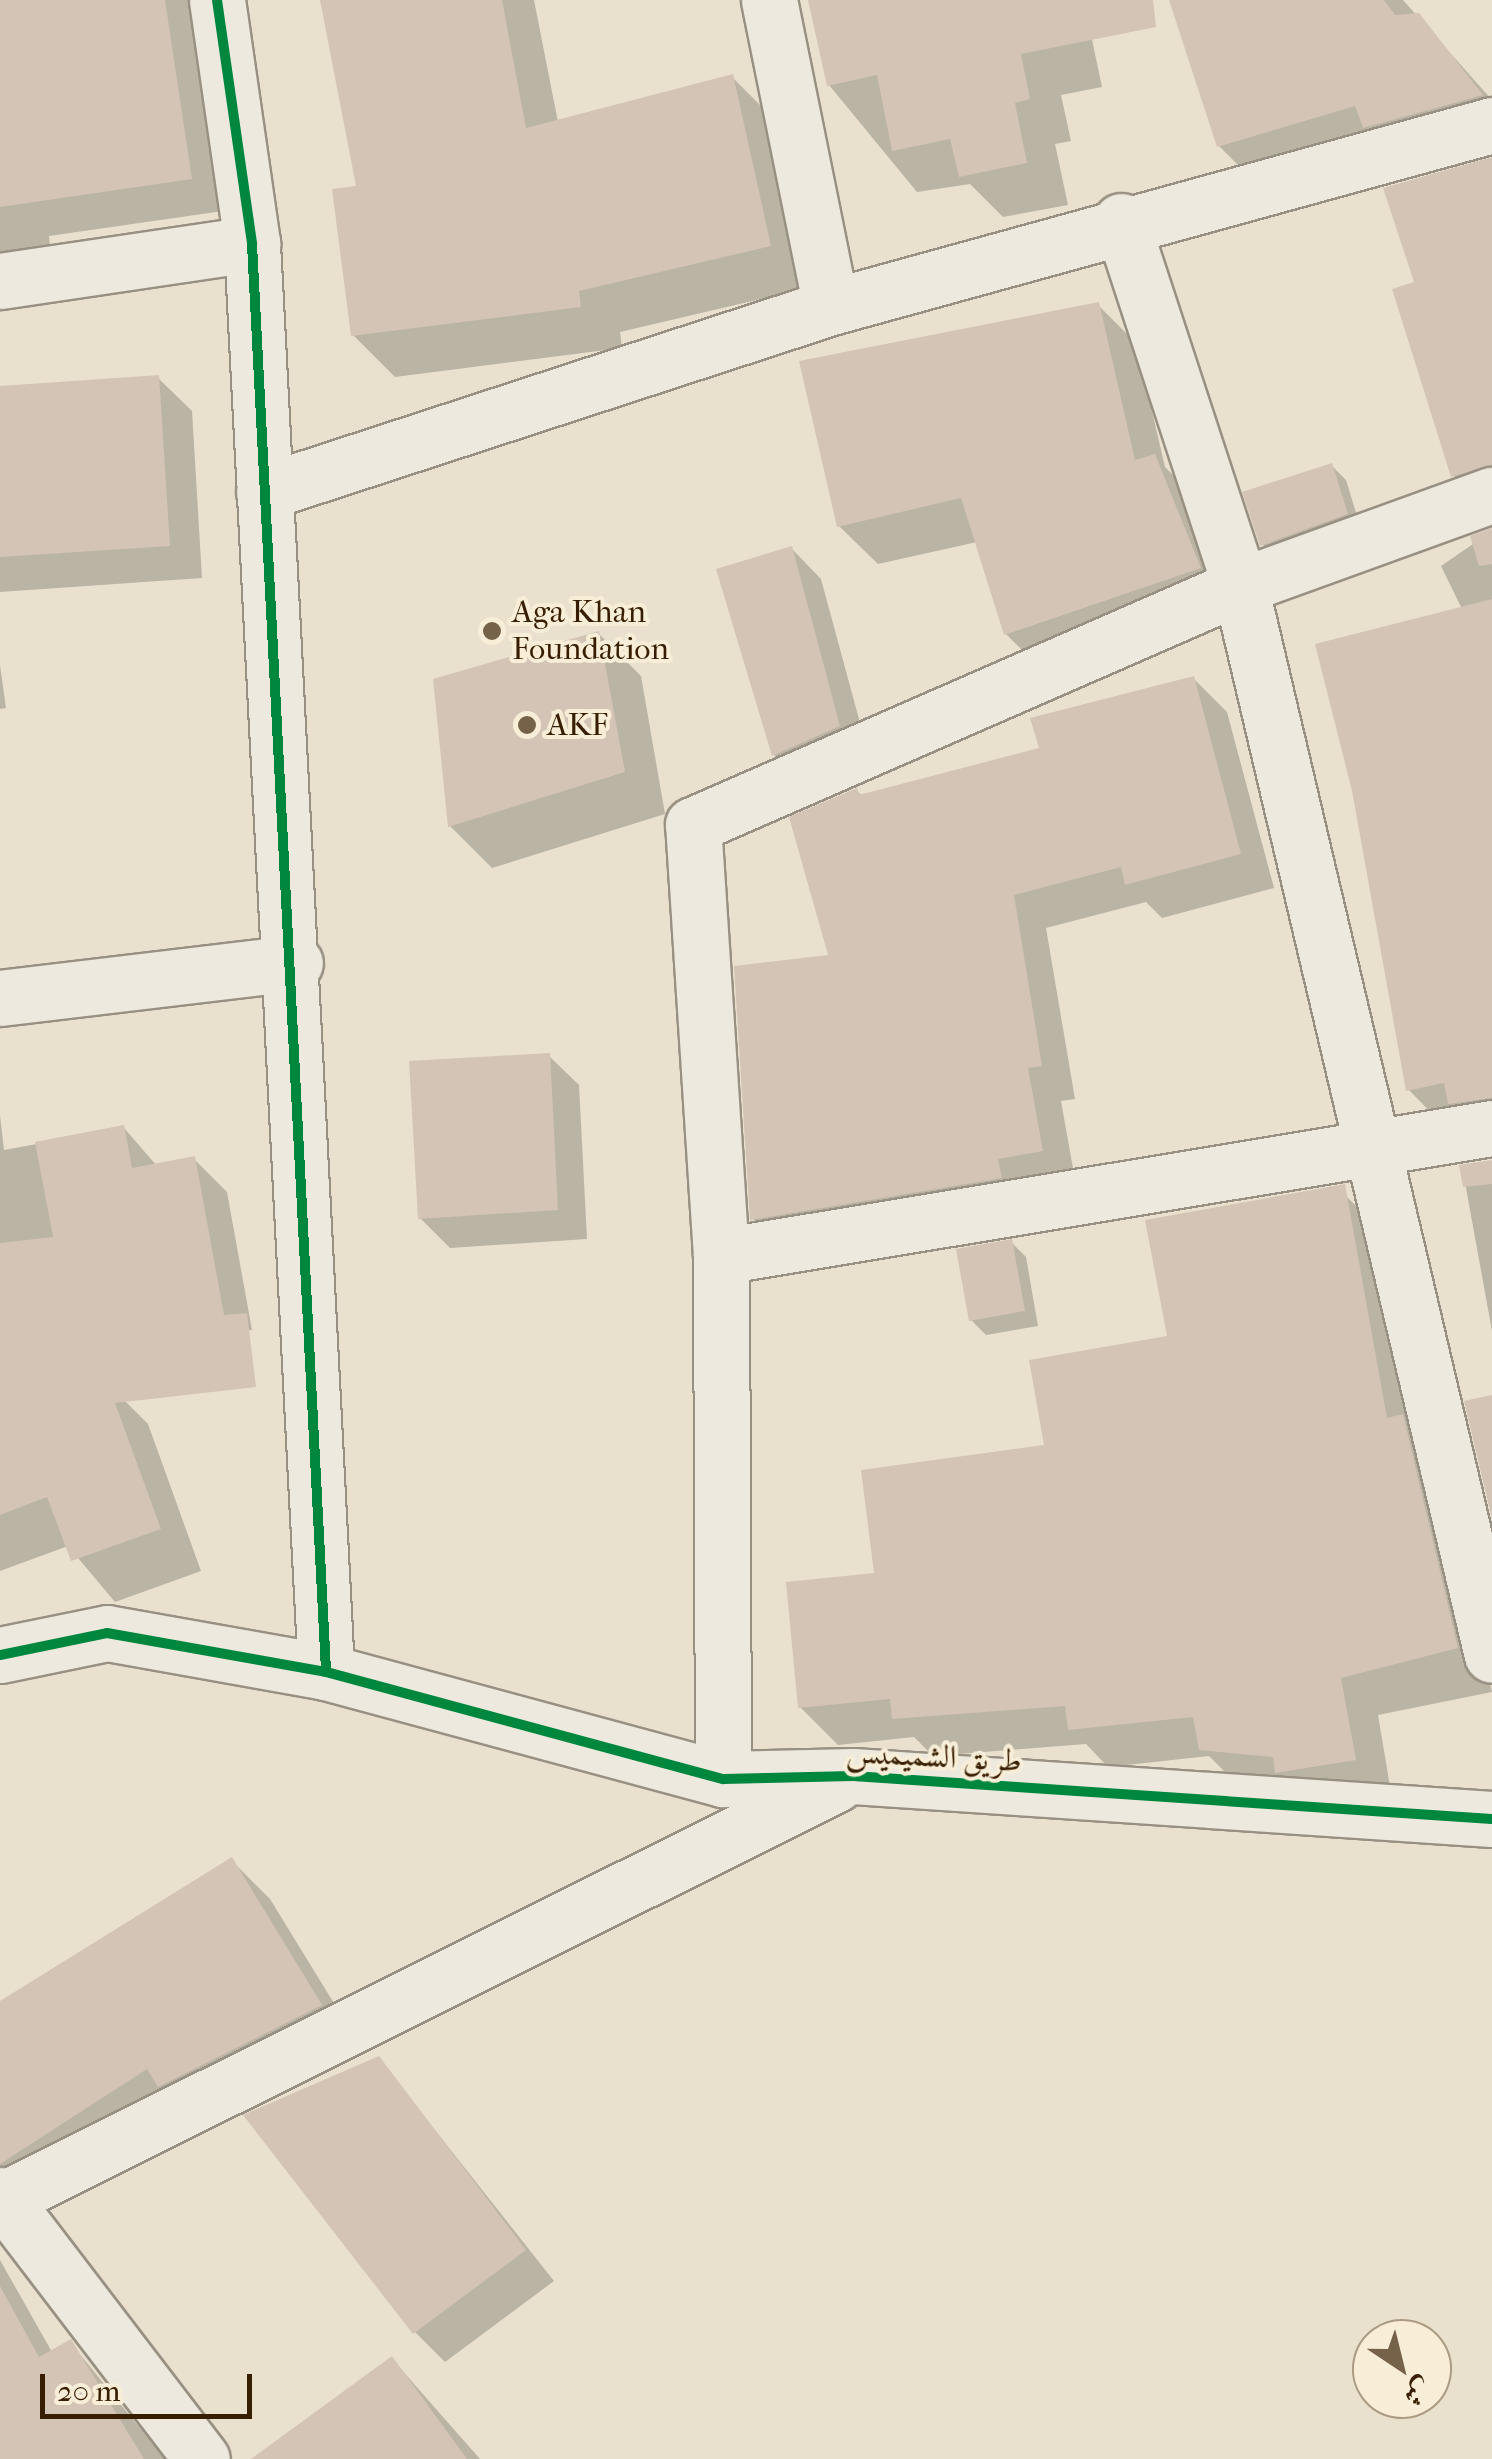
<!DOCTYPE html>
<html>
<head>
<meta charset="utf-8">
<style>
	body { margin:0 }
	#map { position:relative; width:1492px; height:2459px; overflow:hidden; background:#e9e1ce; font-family:"IM FELL French Canon",Amiri,serif }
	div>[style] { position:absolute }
	.shadow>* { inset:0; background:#0003 }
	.building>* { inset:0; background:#d3c4b6 }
	.roads { filter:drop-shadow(2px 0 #989082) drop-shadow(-2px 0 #989082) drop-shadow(0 2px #989082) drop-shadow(0 -2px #989082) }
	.minor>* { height:55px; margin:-27.5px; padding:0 27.5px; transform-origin:27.5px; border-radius:27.5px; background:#ede9df }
	.cycleway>* { height:10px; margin:-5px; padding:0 5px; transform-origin:5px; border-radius:5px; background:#00873e }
	.dots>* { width:28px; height:28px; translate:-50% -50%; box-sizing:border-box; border:5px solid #f8eed8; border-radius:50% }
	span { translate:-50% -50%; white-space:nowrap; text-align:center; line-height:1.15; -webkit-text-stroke:8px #f8eed8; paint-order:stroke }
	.poi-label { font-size:32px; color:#381e01 }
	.left { translate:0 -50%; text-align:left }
	.street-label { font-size:32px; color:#381e01 }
	.north { position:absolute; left:1352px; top:2319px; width:100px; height:100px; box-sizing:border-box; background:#f8eed8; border:2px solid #ab9b82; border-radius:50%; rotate:145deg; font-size:28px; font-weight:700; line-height:40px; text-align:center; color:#381e01 }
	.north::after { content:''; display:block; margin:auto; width:35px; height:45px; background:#766249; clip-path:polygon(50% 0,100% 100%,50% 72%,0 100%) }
	.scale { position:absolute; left:40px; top:2374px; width:212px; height:45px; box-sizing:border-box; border:5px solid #381e01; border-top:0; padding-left:12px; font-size:30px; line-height:35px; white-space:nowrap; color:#381e01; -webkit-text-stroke:8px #f8eed8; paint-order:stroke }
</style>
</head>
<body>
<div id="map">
	<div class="shadow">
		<i style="clip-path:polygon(0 0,192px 0,223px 211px,49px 236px,50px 246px,0 252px)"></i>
		<i style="clip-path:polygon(323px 0,534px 0,558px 122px,732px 77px,774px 119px,812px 287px,620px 332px,622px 348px,395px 377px,353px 335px,359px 188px)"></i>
		<i style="clip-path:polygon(839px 0,1060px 0,1090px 30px,1102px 87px,1061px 95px,1071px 141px,1055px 144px,1068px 205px,1003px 217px,970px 184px,917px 192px,829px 85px)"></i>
		<i style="clip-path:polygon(1232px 0,1403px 0,1492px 100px,1256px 183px,1219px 146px)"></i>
		<i style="clip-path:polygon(1492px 160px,1492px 510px,1489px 511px,1453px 475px,1417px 284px)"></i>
		<i style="clip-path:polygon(1098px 305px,1136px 343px,1165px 467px,1193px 495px,1238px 607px,1045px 673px,1006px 634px,977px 542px,878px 564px,839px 526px)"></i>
		<i style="clip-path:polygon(158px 378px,192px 411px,202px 578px,0 592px,0 388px)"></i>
		<i style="clip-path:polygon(1331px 465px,1346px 480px,1361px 529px,1277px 559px,1262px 544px)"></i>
		<i style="clip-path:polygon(1492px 531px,1492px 1115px,1443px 1125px,1408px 1089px,1462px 609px,1441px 566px)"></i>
		<i style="clip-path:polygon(792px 549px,821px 579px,869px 756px,804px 785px,774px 755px,719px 570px)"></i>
		<i style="clip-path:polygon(599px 634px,641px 676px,665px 814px,492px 868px,450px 826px)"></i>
		<i style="clip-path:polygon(0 665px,6px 708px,0 709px)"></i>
		<i style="clip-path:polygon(1193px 678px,1227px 712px,1274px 888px,1162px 918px,1146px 902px,1046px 928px,1075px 1099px,1061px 1101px,1076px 1185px,786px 1252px,752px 1218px,831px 958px,856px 790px,862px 796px,1043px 749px)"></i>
		<i style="clip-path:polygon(549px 1056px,579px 1085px,587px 1239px,450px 1248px,420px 1218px)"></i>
		<i style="clip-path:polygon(0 1115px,4px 1150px,124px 1128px,157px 1166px,194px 1159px,227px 1192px,252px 1330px,0 1357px)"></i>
		<i style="clip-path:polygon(1492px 1173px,1492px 1331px,1464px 1177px)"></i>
		<i style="clip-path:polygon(1345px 1195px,1383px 1233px,1492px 1692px,1378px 1715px,1392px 1798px,1240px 1787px,1209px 1756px,1108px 1767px,1086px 1744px,933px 1756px,914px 1737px,838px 1745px,800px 1707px,877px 1575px,1047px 1447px)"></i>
		<i style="clip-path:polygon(1011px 1242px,1026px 1257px,1038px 1326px,986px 1335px,971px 1320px)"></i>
		<i style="clip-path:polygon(106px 1382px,148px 1424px,201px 1571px,115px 1602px,68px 1546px,0 1571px,0 1420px)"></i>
		<i style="clip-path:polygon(232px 1861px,270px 1899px,359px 2044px,0 2233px,0 2004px)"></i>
		<i style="clip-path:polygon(378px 2058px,554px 2281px,445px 2362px,415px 2332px)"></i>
		<i style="clip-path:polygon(0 2260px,52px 2352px,70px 2342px,165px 2459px,0 2459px)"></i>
		<i style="clip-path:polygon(392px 2359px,480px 2459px,258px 2459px)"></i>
	</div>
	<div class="building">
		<i style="clip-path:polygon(0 0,165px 0,192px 179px,0 207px)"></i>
		<i style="clip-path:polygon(320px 0,502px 0,526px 128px,733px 74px,771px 246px,579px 291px,581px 307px,351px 336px,332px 189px,356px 186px)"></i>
		<i style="clip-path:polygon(808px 0,1153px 0,1156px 27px,1021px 54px,1030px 99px,1015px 103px,1027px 163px,959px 177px,950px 139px,892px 151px,877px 75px,827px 86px)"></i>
		<i style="clip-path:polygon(1169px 0,1384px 0,1395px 15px,1419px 13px,1483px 95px,1363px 128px,1355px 106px,1217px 147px)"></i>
		<i style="clip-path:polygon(1492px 157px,1492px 465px,1451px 477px,1392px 289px,1414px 282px,1383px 188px)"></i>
		<i style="clip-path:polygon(1099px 302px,1135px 460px,1155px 454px,1201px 568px,1004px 635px,961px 498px,837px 527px,799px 361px)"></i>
		<i style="clip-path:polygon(159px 375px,170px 546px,0 557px,0 386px)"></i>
		<i style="clip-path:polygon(1332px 463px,1348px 514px,1260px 546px,1242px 492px)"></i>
		<i style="clip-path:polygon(1492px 528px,1492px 564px,1479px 566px,1470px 536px)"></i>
		<i style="clip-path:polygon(792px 546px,840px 726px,772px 756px,716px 569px)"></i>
		<i style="clip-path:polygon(1492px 599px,1492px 1098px,1448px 1104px,1444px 1083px,1406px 1091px,1352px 791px,1315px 644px)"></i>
		<i style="clip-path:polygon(599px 631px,625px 772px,448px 827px,433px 679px)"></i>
		<i style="clip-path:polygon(1194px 676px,1241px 854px,1125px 885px,1121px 867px,1014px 895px,1042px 1066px,1028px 1068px,1043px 1151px,998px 1159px,1002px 1178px,750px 1220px,734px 966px,828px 955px,789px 817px,857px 788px,859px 795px,1039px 748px,1030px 718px)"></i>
		<i style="clip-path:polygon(550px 1053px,558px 1210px,418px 1219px,409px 1061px)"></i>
		<i style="clip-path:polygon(124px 1125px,132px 1168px,195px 1156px,224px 1315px,247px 1313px,256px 1387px,115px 1403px,161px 1529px,71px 1561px,47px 1497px,0 1515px,0 1243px,53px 1237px,35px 1142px)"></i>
		<i style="clip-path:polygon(1492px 1160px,1492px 1184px,1463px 1187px,1459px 1165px)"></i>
		<i style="clip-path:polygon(1345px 1184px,1387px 1418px,1403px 1414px,1458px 1648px,1341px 1678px,1356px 1760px,1275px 1773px,1273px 1757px,1199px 1750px,1193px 1717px,1068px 1730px,1065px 1706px,892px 1719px,890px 1699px,798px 1708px,786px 1582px,874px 1573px,861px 1470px,1044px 1445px,1029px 1360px,1167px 1336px,1145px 1220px)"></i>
		<i style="clip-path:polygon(1012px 1239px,1025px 1311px,969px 1321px,956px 1249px)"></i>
		<i style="clip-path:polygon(1492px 1395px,1492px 1519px,1464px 1401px)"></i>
		<i style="clip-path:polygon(232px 1857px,322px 2005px,158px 2087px,147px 2069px,0 2164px,0 2001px)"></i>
		<i style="clip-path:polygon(379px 2056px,526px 2250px,413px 2334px,243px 2115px)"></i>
		<i style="clip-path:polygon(0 2286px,39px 2357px,71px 2339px,144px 2459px,0 2459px)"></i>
		<i style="clip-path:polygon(392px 2356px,467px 2459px,251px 2459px)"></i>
	</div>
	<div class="roads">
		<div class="minor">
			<i style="left:217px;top:0;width:246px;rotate:81.8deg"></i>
			<i style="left:252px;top:244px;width:1430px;rotate:87.03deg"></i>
			<i style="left:769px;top:0;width:313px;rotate:78.6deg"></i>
			<i style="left:1121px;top:221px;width:384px;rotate:71.9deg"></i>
			<i style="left:1240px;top:586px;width:1098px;rotate:76.74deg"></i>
			<i style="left:0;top:281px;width:255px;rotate:-8.4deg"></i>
			<i style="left:264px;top:492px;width:596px;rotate:-18.07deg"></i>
			<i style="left:831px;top:307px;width:686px;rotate:-15.39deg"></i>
			<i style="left:0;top:998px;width:297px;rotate:-6.8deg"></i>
			<i style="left:721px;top:1256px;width:432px;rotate:-93.7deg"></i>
			<i style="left:693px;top:825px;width:597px;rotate:-23.6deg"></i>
			<i style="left:1240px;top:586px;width:268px;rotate:-19.9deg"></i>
			<i style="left:0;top:1655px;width:109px;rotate:-11.6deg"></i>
			<i style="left:107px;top:1633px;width:222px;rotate:10.1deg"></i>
			<i style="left:326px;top:1672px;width:411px;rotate:15.1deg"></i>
			<i style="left:723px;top:1779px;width:130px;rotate:-1.3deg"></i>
			<i style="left:853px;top:1776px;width:640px;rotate:3.85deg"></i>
			<i style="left:723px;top:1779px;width:523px;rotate:-90.22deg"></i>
			<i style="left:721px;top:1256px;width:782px;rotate:-9.43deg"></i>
			<i style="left:0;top:2195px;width:332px;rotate:52.6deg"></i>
			<i style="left:0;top:2201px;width:934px;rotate:-26.51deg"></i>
		</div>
	</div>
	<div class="cycleway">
		<i style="left:217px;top:0;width:246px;rotate:81.8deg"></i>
		<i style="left:252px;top:244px;width:1430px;rotate:87.03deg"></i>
		<i style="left:0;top:1655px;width:109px;rotate:-11.6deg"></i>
		<i style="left:107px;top:1633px;width:222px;rotate:10.1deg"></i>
		<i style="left:326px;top:1672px;width:411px;rotate:15.1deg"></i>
		<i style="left:723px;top:1779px;width:130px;rotate:-1.3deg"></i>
		<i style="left:853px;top:1776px;width:640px;rotate:3.85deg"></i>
	</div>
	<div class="dots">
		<i style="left:492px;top:631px;background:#766249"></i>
		<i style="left:527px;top:725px;background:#766249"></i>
	</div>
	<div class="poi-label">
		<span class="left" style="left:512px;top:631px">Aga Khan<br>Foundation</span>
		<span class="left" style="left:547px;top:725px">AKF</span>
	</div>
	<div class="street-label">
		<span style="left:934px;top:1757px;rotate:3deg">طريق الشميميس</span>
	</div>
	<div class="north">ش</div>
	<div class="scale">20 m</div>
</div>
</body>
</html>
